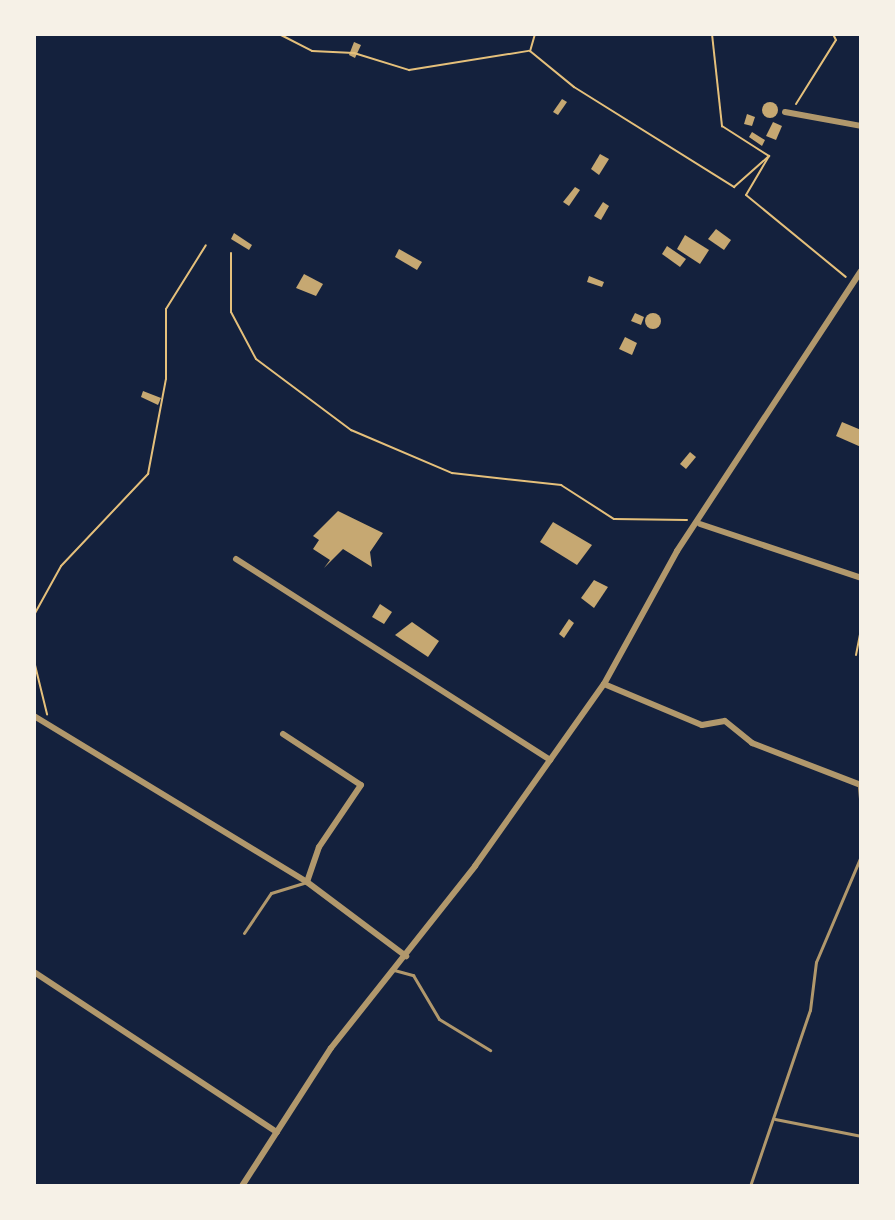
<!DOCTYPE html>
<html>
<head>
<meta charset="utf-8">
<style>
	body { margin:0 }
	#map { position:relative; width:895px; height:1220px; overflow:hidden; background:#14213d; font-family:Spectral,serif }
	div>[style] { position:absolute }
	.building>* { inset:0; background:#c6a872 }
	.round { border-radius:50% }
	.path>* { height:2px; margin:-1px; padding:0 1px; transform-origin:1px; border-radius:1px; background:#e5c07b }
	.service>* { height:3px; margin:-1.5px; padding:0 1.5px; transform-origin:1.5px; border-radius:1.5px; background:#b1986c }
	.minor>* { height:6px; margin:-3px; padding:0 3px; transform-origin:3px; border-radius:3px; background:#b1986c }
	span { translate:-50% -50%; white-space:nowrap; text-align:center; line-height:1.15; -webkit-text-stroke:6px #f6f1e7; paint-order:stroke }
	.frame { position:absolute; inset:0; border:36px solid #f6f1e7; pointer-events:none }
</style>
</head>
<body>
<div id="map">
	<div class="building">
		<i style="clip-path:polygon(354px 42px,361px 45px,355px 58px,349px 55px)"></i>
		<i style="clip-path:polygon(562px 99px,567px 102px,558px 115px,553px 112px)"></i>
		<i class="round" style="left:762px;top:102px;width:16px;height:16px"></i>
		<i style="clip-path:polygon(747px 114px,755px 117px,752px 126px,744px 124px)"></i>
		<i style="clip-path:polygon(773px 122px,782px 126px,776px 140px,766px 136px)"></i>
		<i style="clip-path:polygon(752px 132px,765px 140px,762px 146px,749px 137px)"></i>
		<i style="clip-path:polygon(600px 154px,609px 159px,599px 175px,591px 169px)"></i>
		<i style="clip-path:polygon(575px 187px,580px 190px,569px 206px,563px 202px)"></i>
		<i style="clip-path:polygon(603px 202px,609px 206px,601px 220px,594px 216px)"></i>
		<i style="clip-path:polygon(716px 229px,731px 240px,724px 250px,708px 239px)"></i>
		<i style="clip-path:polygon(234px 233px,252px 245px,249px 250px,231px 239px)"></i>
		<i style="clip-path:polygon(685px 235px,709px 250px,700px 264px,677px 249px)"></i>
		<i style="clip-path:polygon(667px 246px,686px 259px,680px 267px,662px 254px)"></i>
		<i style="clip-path:polygon(399px 249px,422px 262px,417px 270px,395px 257px)"></i>
		<i style="clip-path:polygon(304px 274px,323px 284px,316px 296px,296px 288px)"></i>
		<i style="clip-path:polygon(589px 276px,604px 282px,602px 287px,587px 282px)"></i>
		<i class="round" style="left:645px;top:313px;width:16px;height:16px"></i>
		<i style="clip-path:polygon(635px 313px,644px 317px,641px 325px,631px 321px)"></i>
		<i style="clip-path:polygon(625px 337px,637px 343px,632px 355px,619px 349px)"></i>
		<i style="clip-path:polygon(143px 391px,161px 398px,158px 405px,141px 397px)"></i>
		<i style="clip-path:polygon(842px 422px,861px 430px,861px 447px,836px 436px)"></i>
		<i style="clip-path:polygon(690px 452px,696px 457px,686px 469px,680px 464px)"></i>
		<i style="clip-path:polygon(338px 511px,383px 533px,370px 552px,372px 567px,343px 549px,324px 568px,330px 560px,313px 549px,319px 540px,313px 536px)"></i>
		<i style="clip-path:polygon(553px 522px,592px 545px,577px 565px,540px 542px)"></i>
		<i style="clip-path:polygon(594px 580px,608px 587px,594px 608px,581px 598px)"></i>
		<i style="clip-path:polygon(380px 604px,392px 612px,384px 624px,372px 617px)"></i>
		<i style="clip-path:polygon(569px 619px,574px 623px,564px 638px,559px 634px)"></i>
		<i style="clip-path:polygon(412px 622px,439px 641px,428px 657px,395px 635px)"></i>
	</div>
	<div class="path">
		<i style="left:279px;top:34px;width:37px;rotate:27deg"></i>
		<i style="left:312px;top:51px;width:42px;rotate:2.7deg"></i>
		<i style="left:354px;top:53px;width:58px;rotate:17.2deg"></i>
		<i style="left:409px;top:70px;width:121px;rotate:-9.1deg"></i>
		<i style="left:535px;top:34px;width:18px;rotate:106deg"></i>
		<i style="left:530px;top:51px;width:57px;rotate:39.3deg"></i>
		<i style="left:574px;top:87px;width:189px;rotate:32deg"></i>
		<i style="left:734px;top:187px;width:47px;rotate:-41.5deg"></i>
		<i style="left:769px;top:156px;width:45px;rotate:120.5deg"></i>
		<i style="left:746px;top:195px;width:129px;rotate:39.4deg"></i>
		<i style="left:594px;top:34px;width:37px"></i>
		<i style="left:712px;top:34px;width:93px;rotate:83.8deg"></i>
		<i style="left:722px;top:126px;width:56px;rotate:32.6deg"></i>
		<i style="left:796px;top:104px;width:75px;rotate:-58deg"></i>
		<i style="left:836px;top:40px;width:7px;rotate:-117deg"></i>
		<i style="left:231px;top:253px;width:59px;rotate:90deg"></i>
		<i style="left:231px;top:312px;width:53px;rotate:62deg"></i>
		<i style="left:256px;top:359px;width:119px;rotate:36.8deg"></i>
		<i style="left:351px;top:430px;width:110px;rotate:23.1deg"></i>
		<i style="left:452px;top:473px;width:110px;rotate:6.3deg"></i>
		<i style="left:561px;top:485px;width:63px;rotate:32.7deg"></i>
		<i style="left:614px;top:519px;width:73px;rotate:0.8deg"></i>
		<i style="left:34px;top:615px;width:56px;rotate:-61.1deg"></i>
		<i style="left:61px;top:566px;width:127px;rotate:-46.6deg"></i>
		<i style="left:148px;top:474px;width:97px;rotate:-79.3deg"></i>
		<i style="left:166px;top:379px;width:70px;rotate:-90deg"></i>
		<i style="left:166px;top:309px;width:75px;rotate:-58deg"></i>
		<i style="left:856px;top:655px;width:25px;rotate:-79deg"></i>
		<i style="left:34px;top:661px;width:55px;rotate:76.2deg"></i>
	</div>
	<div class="service">
		<i style="left:859px;top:787px;width:21px;rotate:85deg"></i>
		<i style="left:244px;top:933px;width:48px;rotate:-56deg"></i>
		<i style="left:271px;top:893px;width:34px;rotate:-17deg"></i>
		<i style="left:394px;top:970px;width:20px;rotate:15deg"></i>
		<i style="left:413px;top:975px;width:51px;rotate:59.4deg"></i>
		<i style="left:439px;top:1019px;width:60px;rotate:31.3deg"></i>
		<i style="left:775px;top:1119px;width:88px;rotate:11.2deg"></i>
		<i style="left:750px;top:1186px;width:186px;rotate:-71.2deg"></i>
		<i style="left:810px;top:1010px;width:48px;rotate:-82.9deg"></i>
		<i style="left:816px;top:962px;width:115px;rotate:-67deg"></i>
	</div>
	<div class="minor">
		<i style="left:785px;top:112px;width:77px;rotate:10.4deg"></i>
		<i style="left:700px;top:524px;width:170px;rotate:18.5deg"></i>
		<i style="left:236px;top:559px;width:373px;rotate:32.6deg"></i>
		<i style="left:604px;top:684px;width:106px;rotate:22.7deg"></i>
		<i style="left:702px;top:725px;width:23px;rotate:-10deg"></i>
		<i style="left:725px;top:721px;width:35px;rotate:39deg"></i>
		<i style="left:752px;top:743px;width:117px;rotate:21.1deg"></i>
		<i style="left:34px;top:716px;width:320px;rotate:31.3deg"></i>
		<i style="left:307px;top:882px;width:124px;rotate:36.8deg"></i>
		<i style="left:283px;top:734px;width:93px;rotate:33.2deg"></i>
		<i style="left:361px;top:785px;width:75px;rotate:124.1deg"></i>
		<i style="left:319px;top:847px;width:37px;rotate:109deg"></i>
		<i style="left:34px;top:972px;width:291px;rotate:33.4deg"></i>
		<i style="left:242px;top:1186px;width:164px;rotate:-57.2deg"></i>
		<i style="left:331px;top:1048px;width:232px;rotate:-51.6deg"></i>
		<i style="left:475px;top:866px;width:223px;rotate:-54.7deg"></i>
		<i style="left:604px;top:684px;width:152px;rotate:-61.2deg"></i>
		<i style="left:677px;top:551px;width:335px;rotate:-56.7deg"></i>
	</div>
	<div class="frame"></div>
</div>
</body>
</html>
